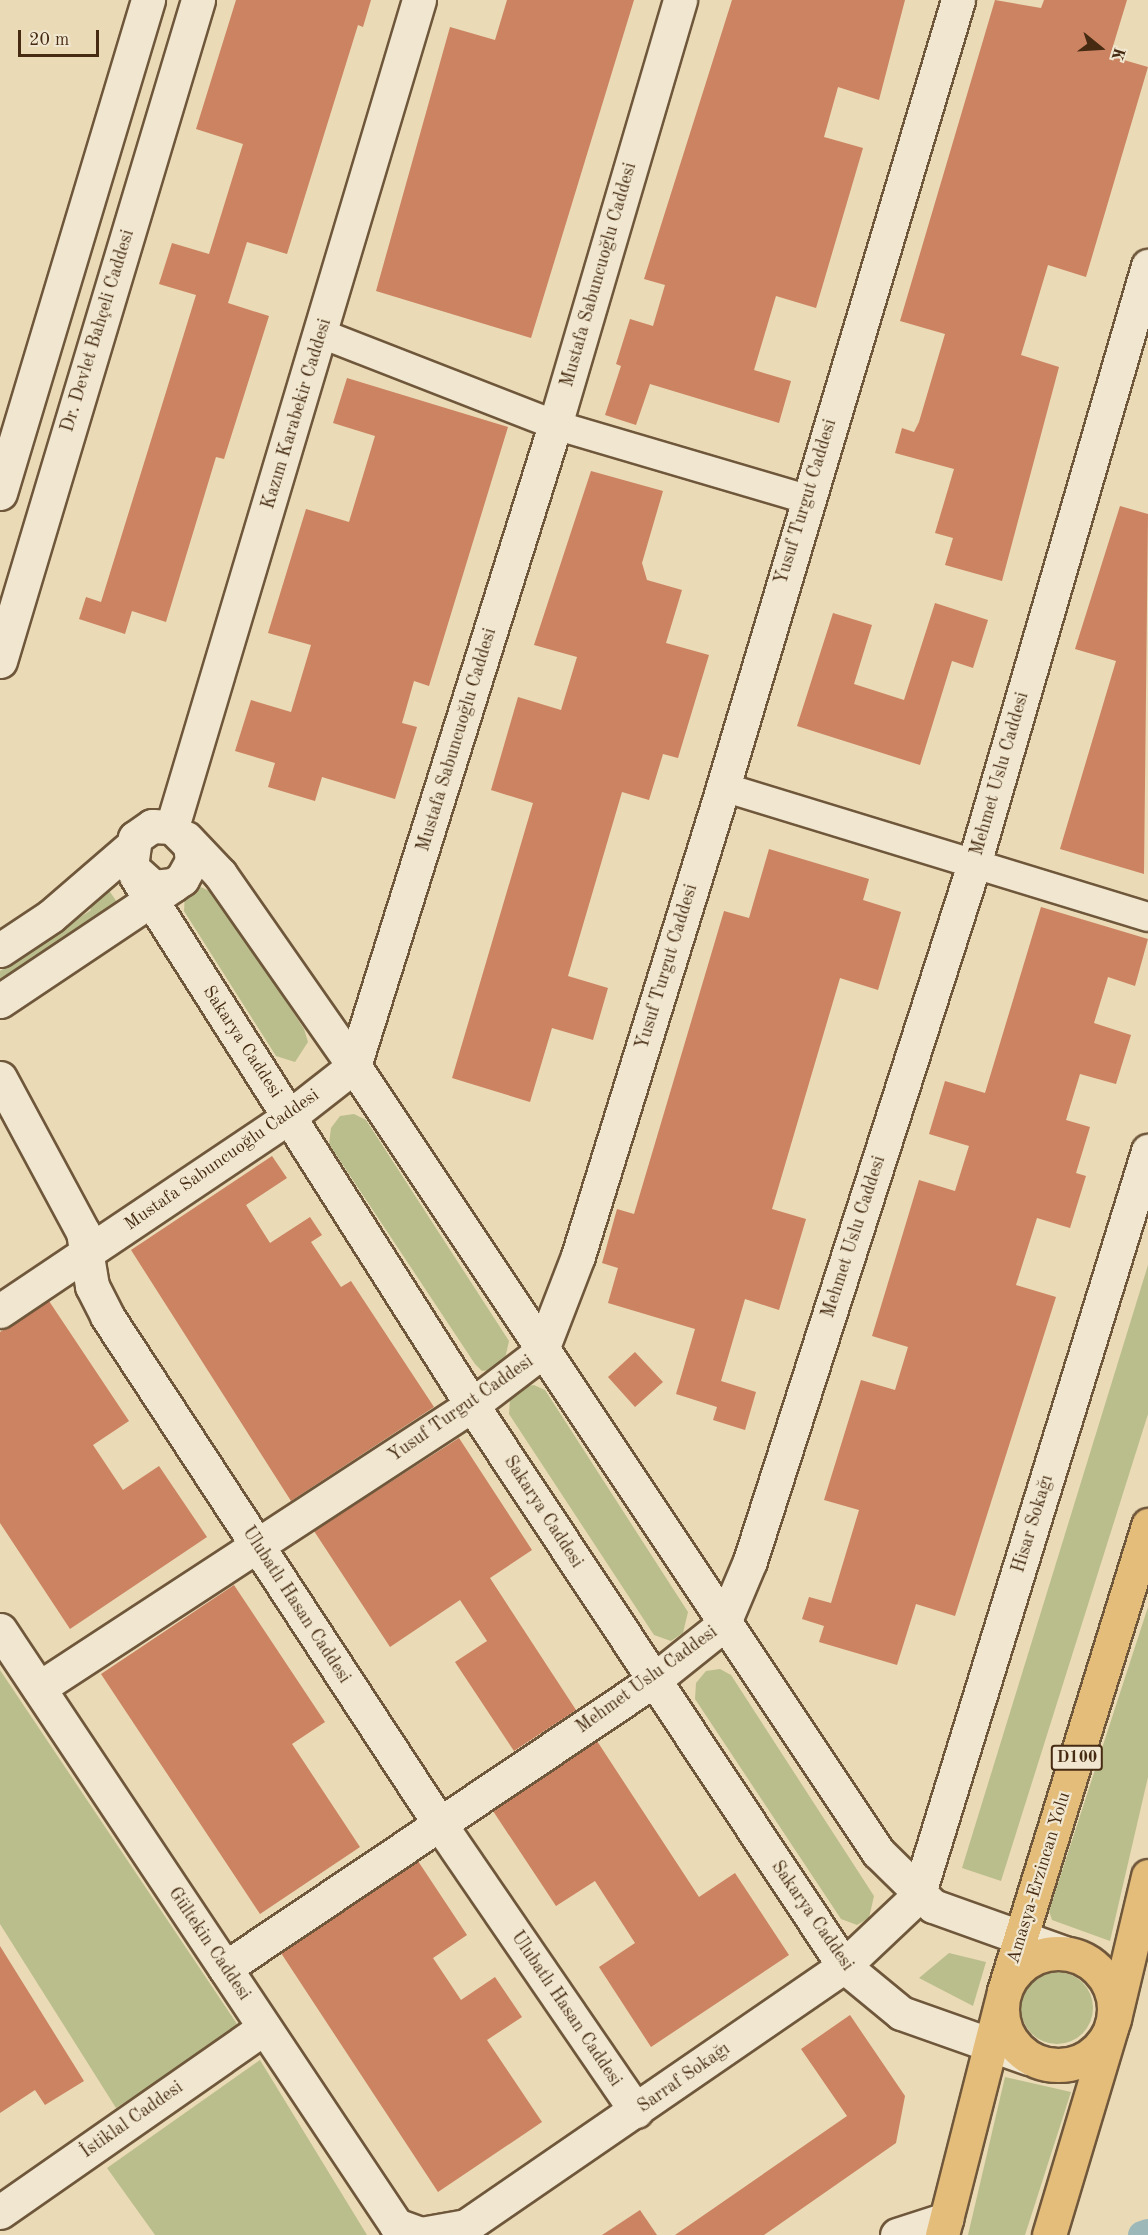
<!DOCTYPE html>
<html>
<head>
<meta charset="utf-8">
<style>
	body { margin:0 }
	#map { position:relative; width:1148px; height:2235px; overflow:hidden; background:#eadab6; font-family:"Old Standard TT",serif }
	div>[style] { position:absolute }
	.green>* { inset:0; background:#babe8c }
	.round { border-radius:50% }
	.canal>* { height:28px; margin:-14px; padding:0 14px; transform-origin:14px; border-radius:14px; background:#9db8b9 }
	.building>* { inset:0; background:#cb8362 }
	.roads { filter:drop-shadow(2px 0 #6f573b) drop-shadow(-2px 0 #6f573b) drop-shadow(0 2px #6f573b) drop-shadow(0 -2px #6f573b) }
	.minor>* { height:28px; margin:-14px; padding:0 14px; transform-origin:14px; border-radius:14px; background:#f1e7d0 }
	.tertiary>* { height:33px; margin:-16.5px; padding:0 16.5px; transform-origin:16.5px; border-radius:16.5px; background:#f1e7d0 }
	.trunk>* { height:33px; margin:-16.5px; padding:0 16.5px; transform-origin:16.5px; border-radius:16.5px; background:#e5bd7b }
	.trunk>.ring { margin:-16.5px; padding:0; box-sizing:content-box; background:none; border:33px solid #e5bd7b; border-radius:50% }
	span { translate:-50% -50%; white-space:nowrap; text-align:center; line-height:1.15; -webkit-text-stroke:4.5px #f1e7d0; paint-order:stroke }
	.shield-label span { padding:2px 4px; background:#f1e7d0; border:2px solid; border-radius:4px; -webkit-text-stroke-width:0 }
	.shield-label { font-size:16px; color:#462b12; font-weight:700 }
	.street-label { font-size:18px; color:#462b12 }
	.north { position:absolute; left:1070px; top:18px; width:60px; height:60px; -webkit-text-stroke:4px #f1e7d0; paint-order:stroke; rotate:108deg; font-size:16px; font-weight:700; line-height:24px; text-align:center; color:#462b12 }
	.north::after { content:''; display:block; margin:auto; width:21px; height:27px; background:#462b12; clip-path:polygon(50% 0,100% 100%,50% 72%,0 100%) }
	.scale { position:absolute; left:18px; top:30px; width:81px; height:27px; box-sizing:border-box; border:3px solid #462b12; border-top:0; padding-left:8px; font-size:18px; line-height:21px; white-space:nowrap; color:#462b12; -webkit-text-stroke:4px #f1e7d0; paint-order:stroke }
</style>
</head>
<body>
<div id="map">
	<div class="green">
		<i style="clip-path:polygon(194px 884px,216px 894px,304px 1029px,308px 1042px,295px 1062px,276px 1056px,184px 911px,185px 895px)"></i>
		<i style="clip-path:polygon(108px 889px,119px 905px,0 981px,0 971px,91px 910px,88px 904px)"></i>
		<i style="clip-path:polygon(354px 1114px,366px 1120px,509px 1341px,504px 1363px,491px 1370px,482px 1371px,475px 1364px,329px 1144px,331px 1128px,340px 1116px)"></i>
		<i style="clip-path:polygon(1148px 1265px,1148px 1414px,1001px 1881px,962px 1868px)"></i>
		<i style="clip-path:polygon(534px 1385px,545px 1390px,688px 1612px,683px 1633px,671px 1641px,654px 1635px,509px 1414px,510px 1398px,520px 1387px)"></i>
		<i style="clip-path:polygon(1148px 1607px,1148px 1777px,1110px 1941px,1052px 1920px,1049px 1911px)"></i>
		<i style="clip-path:polygon(720px 1669px,731px 1675px,874px 1896px,869px 1918px,857px 1925px,841px 1919px,695px 1699px,696px 1683px,706px 1671px)"></i>
		<i style="clip-path:polygon(0 1670px,239px 2027px,116px 2108px,0 1924px)"></i>
		<i style="clip-path:polygon(949px 1953px,986px 1962px,973px 2006px,919px 1978px)"></i>
		<i class="round" style="left:1021px;top:1972px;width:72px;height:72px"></i>
		<i style="clip-path:polygon(260px 2060px,367px 2235px,155px 2235px,107px 2168px)"></i>
		<i style="clip-path:polygon(1005px 2077px,1071px 2092px,1025px 2235px,968px 2235px)"></i>
	</div>
	<div class="canal">
		<i style="left:1142px;top:2235px;width:6px;rotate:-18deg"></i>
	</div>
	<div class="building">
		<i style="clip-path:polygon(236px 0,371px 0,363px 27px,358px 25px,287px 254px,247px 242px,228px 303px,269px 316px,224px 459px,216px 457px,166px 622px,132px 611px,125px 634px,79px 619px,86px 597px,101px 602px,196px 295px,159px 284px,172px 243px,209px 254px,243px 144px,196px 129px)"></i>
		<i style="clip-path:polygon(507px 0,634px 0,531px 338px,376px 291px,450px 27px,495px 40px)"></i>
		<i style="clip-path:polygon(732px 0,905px 0,879px 100px,838px 87px,824px 137px,863px 148px,816px 308px,776px 296px,754px 370px,791px 381px,779px 423px,650px 384px,636px 425px,605px 415px,621px 366px,616px 364px,630px 319px,653px 326px,665px 285px,644px 279px)"></i>
		<i style="clip-path:polygon(995px 0,1041px 8px,1044px 0,1127px 0,1110px 56px,1148px 67px,1086px 277px,1048px 265px,1021px 355px,1059px 367px,1002px 581px,945px 565px,953px 538px,935px 533px,954px 469px,895px 453px,902px 428px,914px 432px,919px 422px,945px 334px,900px 321px)"></i>
		<i style="clip-path:polygon(347px 378px,508px 427px,429px 686px,414px 681px,402px 723px,417px 727px,395px 799px,322px 777px,315px 801px,268px 787px,275px 763px,235px 751px,251px 700px,291px 712px,311px 645px,268px 633px,306px 509px,349px 522px,375px 436px,333px 423px)"></i>
		<i style="clip-path:polygon(591px 471px,663px 491px,642px 563px,647px 580px,682px 590px,666px 643px,709px 655px,678px 758px,663px 754px,649px 800px,622px 792px,568px 976px,608px 988px,593px 1040px,552px 1028px,530px 1102px,452px 1078px,533px 803px,491px 790px,518px 697px,561px 710px,577px 657px,534px 645px)"></i>
		<i style="clip-path:polygon(1120px 506px,1148px 514px,1144px 874px,1060px 849px,1116px 661px,1075px 649px)"></i>
		<i style="clip-path:polygon(935px 603px,988px 620px,973px 668px,952px 661px,920px 765px,797px 726px,833px 613px,872px 625px,854px 684px,904px 700px)"></i>
		<i style="clip-path:polygon(769px 849px,869px 879px,863px 900px,901px 912px,878px 990px,840px 978px,772px 1209px,806px 1219px,779px 1310px,745px 1299px,721px 1381px,756px 1392px,745px 1430px,713px 1420px,717px 1407px,676px 1394px,695px 1329px,608px 1303px,618px 1268px,602px 1263px,617px 1209px,634px 1214px,724px 911px,749px 918px)"></i>
		<i style="clip-path:polygon(1041px 907px,1148px 939px,1135px 986px,1108px 977px,1094px 1023px,1131px 1035px,1116px 1084px,1080px 1074px,1066px 1120px,1090px 1127px,1076px 1173px,1086px 1176px,1070px 1228px,1037px 1218px,1016px 1285px,1056px 1297px,955px 1616px,916px 1604px,897px 1665px,819px 1642px,824px 1626px,802px 1619px,809px 1597px,831px 1603px,859px 1510px,824px 1500px,861px 1380px,895px 1390px,908px 1347px,872px 1336px,919px 1180px,955px 1191px,969px 1146px,929px 1134px,945px 1081px,985px 1093px)"></i>
		<i style="clip-path:polygon(272px 1156px,287px 1178px,246px 1205px,270px 1243px,310px 1217px,322px 1235px,311px 1242px,341px 1287px,351px 1281px,434px 1407px,291px 1501px,131px 1250px)"></i>
		<i style="clip-path:polygon(49px 1301px,129px 1421px,93px 1445px,123px 1490px,159px 1466px,207px 1537px,70px 1629px,0 1523px,0 1332px)"></i>
		<i style="clip-path:polygon(635px 1352px,663px 1382px,635px 1407px,608px 1377px)"></i>
		<i style="clip-path:polygon(459px 1438px,532px 1550px,490px 1578px,576px 1710px,514px 1751px,455px 1662px,487px 1641px,460px 1600px,390px 1647px,314px 1531px)"></i>
		<i style="clip-path:polygon(234px 1585px,325px 1722px,292px 1744px,360px 1847px,260px 1914px,101px 1674px)"></i>
		<i style="clip-path:polygon(597px 1741px,699px 1897px,735px 1873px,789px 1955px,651px 2047px,599px 1967px,635px 1943px,595px 1881px,556px 1906px,493px 1811px)"></i>
		<i style="clip-path:polygon(418px 1861px,467px 1935px,433px 1958px,461px 2000px,495px 1977px,522px 2017px,487px 2040px,542px 2122px,438px 2192px,281px 1953px)"></i>
		<i style="clip-path:polygon(0 1946px,84px 2081px,45px 2105px,35px 2090px,0 2113px)"></i>
		<i style="clip-path:polygon(850px 2015px,905px 2096px,896px 2143px,764px 2235px,675px 2235px,847px 2116px,801px 2049px)"></i>
		<i style="clip-path:polygon(640px 2210px,657px 2235px,602px 2235px)"></i>
	</div>
	<div class="roads">
		<div class="minor">
			<i style="left:322px;top:334px;width:250px;rotate:21.3deg"></i>
			<i style="left:555px;top:425px;width:263px;rotate:16.4deg"></i>
			<i style="left:723px;top:787px;width:444px;rotate:17deg"></i>
		</div>
		<div class="tertiary">
			<i style="left:0;top:493px;width:515px;rotate:-73.29deg"></i>
			<i style="left:0;top:661px;width:690px;rotate:-73.32deg"></i>
			<i style="left:172px;top:827px;width:863px;rotate:-73.37deg"></i>
			<i style="left:186px;top:838px;width:50px;rotate:46.6deg"></i>
			<i style="left:220px;top:874px;width:234px;rotate:55.1deg"></i>
			<i style="left:354px;top:1066px;width:945px;rotate:56.31deg"></i>
			<i style="left:878px;top:1852px;width:77px;rotate:44.5deg"></i>
			<i style="left:933px;top:1906px;width:139px;rotate:19.7deg"></i>
			<i style="left:136px;top:876px;width:627px;rotate:57.58deg"></i>
			<i style="left:472px;top:1405px;width:673px;rotate:56.45deg"></i>
			<i style="left:844px;top:1966px;width:74px;rotate:39.5deg"></i>
			<i style="left:901px;top:2013px;width:135px;rotate:19.5deg"></i>
			<i style="left:0;top:950px;width:61px;rotate:-33.7deg"></i>
			<i style="left:51px;top:916px;width:106px;rotate:-40.8deg"></i>
			<i style="left:0;top:1001px;width:182px;rotate:-33.8deg"></i>
			<i style="left:151px;top:900px;width:27px;rotate:-34deg"></i>
			<i style="left:173px;top:885px;width:11px;rotate:-34deg"></i>
			<i style="left:182px;top:879px;width:21px;rotate:-61deg"></i>
			<i style="left:192px;top:861px;width:16px;rotate:-97deg"></i>
			<i style="left:190px;top:845px;width:25px;rotate:-135deg"></i>
			<i style="left:172px;top:827px;width:20px;rotate:-177deg"></i>
			<i style="left:152px;top:826px;width:21px;rotate:145deg"></i>
			<i style="left:135px;top:838px;width:29px;rotate:98deg"></i>
			<i style="left:131px;top:867px;width:30px;rotate:42deg"></i>
			<i style="left:153px;top:887px;width:20px;rotate:-6deg"></i>
			<i style="left:0;top:1078px;width:175px;rotate:61.7deg"></i>
			<i style="left:83px;top:1232px;width:55px;rotate:80.5deg"></i>
			<i style="left:92px;top:1286px;width:34px;rotate:63deg"></i>
			<i style="left:107px;top:1316px;width:606px;rotate:56.78deg"></i>
			<i style="left:439px;top:1823px;width:349px;rotate:55.6deg"></i>
			<i style="left:0;top:1311px;width:349px;rotate:-33.9deg"></i>
			<i style="left:290px;top:1116px;width:81px;rotate:-38deg"></i>
			<i style="left:354px;top:1066px;width:672px;rotate:-72.59deg"></i>
			<i style="left:555px;top:425px;width:443px;rotate:-73.6deg"></i>
			<i style="left:0;top:1630px;width:715px;rotate:56.35deg"></i>
			<i style="left:396px;top:2225px;width:27px;rotate:20deg"></i>
			<i style="left:421px;top:2234px;width:46px;rotate:-10.1deg"></i>
			<i style="left:466px;top:2226px;width:459px;rotate:-34.5deg"></i>
			<i style="left:844px;top:1966px;width:102px;rotate:-43.4deg"></i>
			<i style="left:918px;top:1896px;width:780px;rotate:-72.84deg"></i>
			<i style="left:39px;top:1688px;width:517px;rotate:-33.17deg"></i>
			<i style="left:472px;top:1405px;width:87px;rotate:-37.5deg"></i>
			<i style="left:541px;top:1352px;width:103px;rotate:-68.9deg"></i>
			<i style="left:578px;top:1256px;width:491px;rotate:-72.8deg"></i>
			<i style="left:723px;top:787px;width:821px;rotate:-73.37deg"></i>
			<i style="left:225px;top:1968px;width:517px;rotate:-33.87deg"></i>
			<i style="left:654px;top:1680px;width:88px;rotate:-38.6deg"></i>
			<i style="left:723px;top:1625px;width:69px;rotate:-67.1deg"></i>
			<i style="left:750px;top:1561px;width:732px;rotate:-72.18deg"></i>
			<i style="left:974px;top:864px;width:623px;rotate:-73.78deg"></i>
			<i style="left:0;top:2212px;width:322px;rotate:-34.9deg"></i>
			<i style="left:897px;top:2235px;width:52px;rotate:-18.1deg"></i>
		</div>
		<div class="trunk">
			<i class="ring" style="left:1002px;top:1953px;width:79px;height:79px"></i>
			<i style="left:942px;top:2235px;width:252px;rotate:-75.7deg"></i>
			<i style="left:1004px;top:1991px;width:488px;rotate:-72.8deg"></i>
			<i style="left:1049px;top:2235px;width:226px;rotate:-73.3deg"></i>
			<i style="left:1114px;top:2019px;width:147px;rotate:-76.6deg"></i>
		</div>
	</div>
	<div class="shield-label">
		<span style="left:1077px;top:1758px">D100</span>
	</div>
	<div class="street-label">
		<span style="left:599px;top:275px;rotate:-74deg">Mustafa Sabuncuoğlu Caddesi</span>
		<span style="left:98px;top:331px;rotate:-73deg">Dr. Devlet Bahçeli Caddesi</span>
		<span style="left:297px;top:414px;rotate:-73deg">Kazım Karabekir Caddesi</span>
		<span style="left:806px;top:502px;rotate:-73deg">Yusuf Turgut Caddesi</span>
		<span style="left:457px;top:740px;rotate:-73deg">Mustafa Sabuncuoğlu Caddesi</span>
		<span style="left:1000px;top:774px;rotate:-74deg">Mehmet Uslu Caddesi</span>
		<span style="left:667px;top:967px;rotate:-73deg">Yusuf Turgut Caddesi</span>
		<span style="left:242px;top:1042px;rotate:57deg">Sakarya Caddesi</span>
		<span style="left:222px;top:1160px;rotate:-35deg">Mustafa Sabuncuoğlu Caddesi</span>
		<span style="left:854px;top:1237px;rotate:-72deg">Mehmet Uslu Caddesi</span>
		<span style="left:461px;top:1409px;rotate:-35deg">Yusuf Turgut Caddesi</span>
		<span style="left:543px;top:1512px;rotate:57deg">Sakarya Caddesi</span>
		<span style="left:1033px;top:1524px;rotate:-73deg">Hisar Sokağı</span>
		<span style="left:296px;top:1605px;rotate:57deg">Ulubatlı Hasan Caddesi</span>
		<span style="left:647px;top:1680px;rotate:-36deg">Mehmet Uslu Caddesi</span>
		<span style="left:1039px;top:1878px;rotate:-73deg">Amasya-Erzincan Yolu</span>
		<span style="left:812px;top:1916px;rotate:55deg">Sakarya Caddesi</span>
		<span style="left:209px;top:1944px;rotate:56deg">Gültekin Caddesi</span>
		<span style="left:566px;top:2009px;rotate:56deg">Ulubatlı Hasan Caddesi</span>
		<span style="left:684px;top:2078px;rotate:-35deg">Sarraf Sokağı</span>
		<span style="left:132px;top:2120px;rotate:-35deg">İstiklal Caddesi</span>
	</div>
	<div class="north">K</div>
	<div class="scale">20 m</div>
</div>
</body>
</html>
